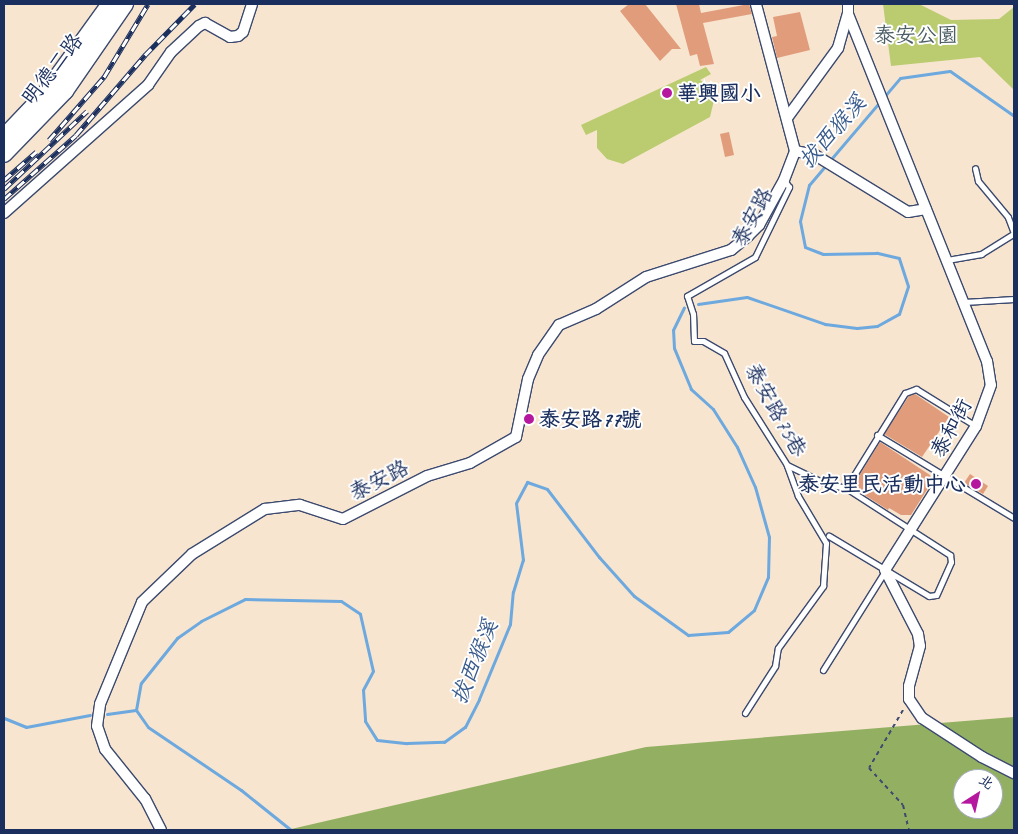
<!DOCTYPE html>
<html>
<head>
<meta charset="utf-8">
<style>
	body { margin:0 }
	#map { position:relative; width:1018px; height:834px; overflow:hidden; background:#f7e5d0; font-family:Caveat,"LXGW WenKai TC",sans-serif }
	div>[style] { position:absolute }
	.green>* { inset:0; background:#bacc6f }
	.forest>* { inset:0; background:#93b062 }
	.stream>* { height:3px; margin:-1.5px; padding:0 1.5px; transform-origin:1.5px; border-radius:1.5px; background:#6da9de }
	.building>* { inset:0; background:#e19d7b }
	.path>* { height:2px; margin-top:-1px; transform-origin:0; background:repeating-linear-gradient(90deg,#3c4a6f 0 4px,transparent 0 8px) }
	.roads { filter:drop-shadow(1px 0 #3c4a6f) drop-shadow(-1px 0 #3c4a6f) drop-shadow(0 1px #3c4a6f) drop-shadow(0 -1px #3c4a6f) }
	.service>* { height:5px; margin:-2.5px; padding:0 2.5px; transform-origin:2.5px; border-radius:2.5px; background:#fff }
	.minor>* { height:10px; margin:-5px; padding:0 5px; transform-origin:5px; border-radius:5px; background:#fff }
	.primary>* { height:16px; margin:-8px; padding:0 8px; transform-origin:8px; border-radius:8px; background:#fff }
	.rail>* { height:5px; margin-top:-2.5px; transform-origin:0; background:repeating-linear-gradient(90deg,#fff 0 9px,#1b2f5e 0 18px); box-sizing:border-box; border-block:1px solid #1b2f5e }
	.dots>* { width:14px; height:14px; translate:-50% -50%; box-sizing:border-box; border:2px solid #fff; border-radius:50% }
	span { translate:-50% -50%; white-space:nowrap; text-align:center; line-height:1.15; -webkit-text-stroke:4px #fff; paint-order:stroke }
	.park-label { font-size:21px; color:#4b5e63 }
	.street-label { font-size:21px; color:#1b2f5e }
	.poi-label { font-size:21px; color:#1b2f5e; font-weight:700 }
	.left { translate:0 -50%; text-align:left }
	.right { translate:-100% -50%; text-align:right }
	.water-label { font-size:22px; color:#385a8b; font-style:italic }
	.frame { position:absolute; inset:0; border:5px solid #1b2f5e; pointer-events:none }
	.north { position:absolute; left:953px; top:769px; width:50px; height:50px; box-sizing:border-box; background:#fff; border:1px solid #a4acbf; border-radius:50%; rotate:35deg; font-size:14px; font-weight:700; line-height:20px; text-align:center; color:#1b2f5e }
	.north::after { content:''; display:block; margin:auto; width:18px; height:22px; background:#b5179e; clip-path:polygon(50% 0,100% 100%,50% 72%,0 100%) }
</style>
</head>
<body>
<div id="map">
	<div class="green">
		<i style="clip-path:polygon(883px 4px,919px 4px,951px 20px,999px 19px,1014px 7px,1014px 90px,980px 57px,891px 66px)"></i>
		<i style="clip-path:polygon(706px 67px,711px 74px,700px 80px,712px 88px,715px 96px,710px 117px,623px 164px,607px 159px,597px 148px,597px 130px,586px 135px,581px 125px)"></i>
	</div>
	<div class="forest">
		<i style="clip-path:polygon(evenodd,1014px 717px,1014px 830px,287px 830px,646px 747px,1014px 717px,963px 779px,993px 779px,993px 809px,963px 809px,963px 779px)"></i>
	</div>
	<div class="stream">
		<i style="left:698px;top:304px;width:49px;rotate:-8.1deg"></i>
		<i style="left:747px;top:297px;width:83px;rotate:19.1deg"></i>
		<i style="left:825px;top:324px;width:32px;rotate:7deg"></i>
		<i style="left:857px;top:328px;width:20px;rotate:-6deg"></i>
		<i style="left:877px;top:326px;width:25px;rotate:-29deg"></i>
		<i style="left:899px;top:314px;width:29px;rotate:-72deg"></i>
		<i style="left:908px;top:286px;width:29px;rotate:-108deg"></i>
		<i style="left:899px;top:258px;width:23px;rotate:-167deg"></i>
		<i style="left:877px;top:253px;width:54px;rotate:178.9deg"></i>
		<i style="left:823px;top:254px;width:19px;rotate:-159deg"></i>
		<i style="left:805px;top:247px;width:26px;rotate:-101deg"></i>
		<i style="left:800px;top:221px;width:37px;rotate:-76deg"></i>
		<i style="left:809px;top:185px;width:140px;rotate:-49.6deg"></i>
		<i style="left:900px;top:78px;width:50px;rotate:-8deg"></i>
		<i style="left:950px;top:71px;width:78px;rotate:35.1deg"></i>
		<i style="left:107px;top:714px;width:29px;rotate:-8deg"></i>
		<i style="left:4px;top:718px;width:24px;rotate:22deg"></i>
		<i style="left:26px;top:727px;width:65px;rotate:-10.6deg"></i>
		<i style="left:291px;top:830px;width:64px;rotate:-141.3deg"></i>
		<i style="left:241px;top:790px;width:112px;rotate:-145.9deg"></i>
		<i style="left:148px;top:727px;width:21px;rotate:-125deg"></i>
		<i style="left:136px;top:710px;width:27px;rotate:-80deg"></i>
		<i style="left:141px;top:683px;width:58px;rotate:-51.3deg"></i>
		<i style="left:177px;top:638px;width:29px;rotate:-35deg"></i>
		<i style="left:201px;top:621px;width:49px;rotate:-26.6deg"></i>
		<i style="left:245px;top:599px;width:96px;rotate:1.2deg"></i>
		<i style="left:341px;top:601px;width:23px;rotate:34deg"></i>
		<i style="left:360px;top:614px;width:58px;rotate:77.2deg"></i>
		<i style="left:373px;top:671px;width:21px;rotate:118deg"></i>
		<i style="left:363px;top:690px;width:31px;rotate:86deg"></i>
		<i style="left:365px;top:721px;width:22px;rotate:58deg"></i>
		<i style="left:377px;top:740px;width:30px;rotate:6deg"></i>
		<i style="left:407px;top:743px;width:37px;rotate:-2deg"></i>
		<i style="left:444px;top:742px;width:26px;rotate:-36deg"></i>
		<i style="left:465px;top:727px;width:31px;rotate:-63deg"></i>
		<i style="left:479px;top:699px;width:81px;rotate:-67.5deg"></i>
		<i style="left:510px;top:624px;width:32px;rotate:-85deg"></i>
		<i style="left:513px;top:592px;width:34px;rotate:-73deg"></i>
		<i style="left:523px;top:560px;width:57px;rotate:-97deg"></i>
		<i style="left:516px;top:503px;width:24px;rotate:-62deg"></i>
		<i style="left:527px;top:482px;width:21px;rotate:19deg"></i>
		<i style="left:547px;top:489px;width:86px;rotate:52.6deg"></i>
		<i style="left:599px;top:557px;width:52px;rotate:48.1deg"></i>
		<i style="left:634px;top:596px;width:67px;rotate:35.8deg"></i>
		<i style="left:688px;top:635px;width:40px;rotate:-4.3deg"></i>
		<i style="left:728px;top:632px;width:34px;rotate:-40deg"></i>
		<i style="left:754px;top:610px;width:36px;rotate:-67deg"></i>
		<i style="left:768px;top:577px;width:40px;rotate:-88.6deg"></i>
		<i style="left:769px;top:537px;width:52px;rotate:-105.6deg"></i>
		<i style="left:755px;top:487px;width:44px;rotate:-114.2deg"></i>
		<i style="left:737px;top:447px;width:45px;rotate:-122.3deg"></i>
		<i style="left:713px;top:409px;width:30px;rotate:-138deg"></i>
		<i style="left:691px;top:389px;width:44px;rotate:-112.5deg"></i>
		<i style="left:674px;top:348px;width:18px;rotate:-93deg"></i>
		<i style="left:673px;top:330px;width:25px;rotate:-64deg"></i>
	</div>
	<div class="building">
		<i style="clip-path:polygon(629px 4px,645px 4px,681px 49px,672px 49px,660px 61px,620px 11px)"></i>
		<i style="clip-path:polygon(676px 4px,699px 4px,701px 13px,749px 4px,752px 14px,703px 23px,714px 64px,700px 66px,697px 54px,690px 56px)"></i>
		<i style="clip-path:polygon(800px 12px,810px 50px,777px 58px,772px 37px,777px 36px,773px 17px)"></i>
		<i style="clip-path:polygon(729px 132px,734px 155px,725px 157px,720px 134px)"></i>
		<i style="clip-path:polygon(915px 394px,949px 417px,922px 457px,884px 434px,909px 396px)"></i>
		<i style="clip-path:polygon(880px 442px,930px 475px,932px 482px,911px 515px,901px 515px,889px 508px,888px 510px,852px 487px)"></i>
		<i style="clip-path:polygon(970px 474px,988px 486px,983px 494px,964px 483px)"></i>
	</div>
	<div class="path">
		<i style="left:903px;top:710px;width:67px;rotate:120.4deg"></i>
		<i style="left:869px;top:768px;width:50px;rotate:47.4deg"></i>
		<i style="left:903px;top:805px;width:26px;rotate:77deg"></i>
	</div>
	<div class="roads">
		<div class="service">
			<i style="left:947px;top:260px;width:35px;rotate:-10deg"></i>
			<i style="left:981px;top:254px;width:39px;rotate:-32deg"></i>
			<i style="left:1014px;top:233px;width:17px;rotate:-111deg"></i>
			<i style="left:1008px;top:217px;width:47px;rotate:-129.8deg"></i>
			<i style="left:978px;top:181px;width:13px;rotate:-103deg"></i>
			<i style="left:964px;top:302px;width:50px;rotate:-3.4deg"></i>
			<i style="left:877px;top:435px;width:160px;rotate:31.2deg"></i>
			<i style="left:787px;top:465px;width:43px;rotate:26deg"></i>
			<i style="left:826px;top:484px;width:20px;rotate:11deg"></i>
			<i style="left:846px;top:488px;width:124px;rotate:32.8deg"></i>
			<i style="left:950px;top:555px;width:7px;rotate:82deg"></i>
			<i style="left:951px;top:562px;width:36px;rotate:114deg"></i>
			<i style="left:936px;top:595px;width:7px;rotate:172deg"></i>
			<i style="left:929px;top:596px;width:117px;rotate:-149deg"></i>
			<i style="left:846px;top:488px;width:112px;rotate:-58.2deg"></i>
			<i style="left:905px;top:393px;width:12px;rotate:-20deg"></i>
			<i style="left:916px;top:389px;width:70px;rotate:31.7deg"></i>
			<i style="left:823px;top:670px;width:117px;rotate:-57.9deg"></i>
			<i style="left:745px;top:713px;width:56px;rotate:-57.4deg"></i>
			<i style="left:775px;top:666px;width:18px;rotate:-81deg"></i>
			<i style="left:778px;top:648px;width:77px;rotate:-54deg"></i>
			<i style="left:823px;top:586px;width:43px;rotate:-86deg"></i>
			<i style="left:826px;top:543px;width:55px;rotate:-120.8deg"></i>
			<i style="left:798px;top:496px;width:33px;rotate:-110deg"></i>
			<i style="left:787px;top:465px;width:80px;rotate:-122.3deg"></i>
			<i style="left:744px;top:397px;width:48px;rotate:-114.4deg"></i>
			<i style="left:724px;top:353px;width:24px;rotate:-150deg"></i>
			<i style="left:703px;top:341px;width:9px;rotate:180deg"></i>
			<i style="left:694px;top:341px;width:27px;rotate:-92deg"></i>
			<i style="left:693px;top:314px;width:19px;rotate:-108deg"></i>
			<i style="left:687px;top:296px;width:78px;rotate:-29.8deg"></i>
			<i style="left:755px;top:257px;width:78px;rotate:-64.1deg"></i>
			<i style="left:789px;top:187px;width:9px;rotate:-126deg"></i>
		</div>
		<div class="minor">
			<i style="left:848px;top:4px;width:10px;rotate:90deg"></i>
			<i style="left:848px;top:14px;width:374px;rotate:68.2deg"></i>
			<i style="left:987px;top:361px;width:24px;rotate:81deg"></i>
			<i style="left:991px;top:385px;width:44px;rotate:110.1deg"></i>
			<i style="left:976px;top:426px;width:170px;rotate:122.3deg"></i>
			<i style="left:885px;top:570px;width:72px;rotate:62.7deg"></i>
			<i style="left:918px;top:634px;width:12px;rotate:81deg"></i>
			<i style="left:920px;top:646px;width:41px;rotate:105.4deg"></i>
			<i style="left:909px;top:686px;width:13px;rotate:90deg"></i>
			<i style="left:909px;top:699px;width:23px;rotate:56deg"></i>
			<i style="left:922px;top:718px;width:72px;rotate:33deg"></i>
			<i style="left:982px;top:757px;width:36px;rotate:27deg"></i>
			<i style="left:787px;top:118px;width:87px;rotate:-53.9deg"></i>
			<i style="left:838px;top:48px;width:35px;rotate:-74deg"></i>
			<i style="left:795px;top:151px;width:20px;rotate:11deg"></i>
			<i style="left:815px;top:155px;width:109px;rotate:31.5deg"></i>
			<i style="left:908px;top:212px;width:18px;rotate:-9deg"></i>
			<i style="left:4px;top:213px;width:193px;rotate:-41.6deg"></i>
			<i style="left:148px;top:85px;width:40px;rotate:-55.1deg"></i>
			<i style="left:171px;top:52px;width:38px;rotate:-43deg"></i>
			<i style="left:199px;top:26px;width:7px;rotate:-27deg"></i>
			<i style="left:205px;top:23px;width:29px;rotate:29deg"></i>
			<i style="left:230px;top:37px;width:8px;rotate:-7deg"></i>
			<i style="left:238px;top:36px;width:6px;rotate:-39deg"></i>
			<i style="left:243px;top:32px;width:29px;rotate:-72deg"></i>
			<i style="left:161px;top:830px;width:35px;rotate:-117deg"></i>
			<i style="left:145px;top:799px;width:64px;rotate:-128.7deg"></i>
			<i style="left:105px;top:749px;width:24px;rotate:-109deg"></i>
			<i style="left:97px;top:726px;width:22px;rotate:-82deg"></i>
			<i style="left:100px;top:704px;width:110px;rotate:-67.6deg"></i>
			<i style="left:142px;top:602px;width:69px;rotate:-43.8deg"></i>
			<i style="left:192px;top:554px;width:86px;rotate:-31.7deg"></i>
			<i style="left:265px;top:509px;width:35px;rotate:-7deg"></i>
			<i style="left:300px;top:505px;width:45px;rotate:18deg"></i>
			<i style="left:343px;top:519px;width:94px;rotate:-27.1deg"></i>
			<i style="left:427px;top:476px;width:45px;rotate:-16.8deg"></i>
			<i style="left:470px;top:463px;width:53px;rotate:-29.5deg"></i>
			<i style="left:516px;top:437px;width:59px;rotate:-78.3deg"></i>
			<i style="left:528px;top:379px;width:26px;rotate:-67deg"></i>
			<i style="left:538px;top:355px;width:37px;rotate:-55deg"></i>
			<i style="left:559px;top:325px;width:40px;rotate:-23.4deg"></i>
			<i style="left:596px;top:309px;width:59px;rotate:-32.6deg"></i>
			<i style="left:646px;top:277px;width:89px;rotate:-17.6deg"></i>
			<i style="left:731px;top:250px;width:22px;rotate:-39deg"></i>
			<i style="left:748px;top:236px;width:16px;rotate:-45deg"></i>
			<i style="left:759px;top:225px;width:51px;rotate:-60.9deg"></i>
			<i style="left:784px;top:180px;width:31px;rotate:-69deg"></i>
			<i style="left:795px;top:151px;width:152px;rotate:-104.9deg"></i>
		</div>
		<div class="primary">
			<i style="left:4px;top:137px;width:59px;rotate:-46.4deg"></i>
			<i style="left:45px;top:94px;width:111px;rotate:-54.2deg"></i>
			<i style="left:4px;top:154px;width:88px;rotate:-45.9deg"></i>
			<i style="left:65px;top:91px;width:106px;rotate:-55.4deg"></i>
		</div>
	</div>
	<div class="rail">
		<i style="left:49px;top:140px;width:84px;rotate:-48.9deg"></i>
		<i style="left:104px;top:77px;width:85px;rotate:-58.9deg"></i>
		<i style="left:4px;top:180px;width:43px;rotate:-41.2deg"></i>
		<i style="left:4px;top:189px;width:114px;rotate:-43.2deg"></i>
		<i style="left:4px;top:199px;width:96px;rotate:-41.6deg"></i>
		<i style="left:76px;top:135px;width:106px;rotate:-49.2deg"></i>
		<i style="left:145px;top:55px;width:71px;rotate:-45.6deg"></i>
	</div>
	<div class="dots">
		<i style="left:667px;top:93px;background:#b5179e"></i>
		<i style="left:529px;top:419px;background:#b5179e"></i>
		<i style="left:976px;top:484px;background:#b5179e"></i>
	</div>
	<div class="park-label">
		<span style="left:916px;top:35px">泰安公園</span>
	</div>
	<div class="street-label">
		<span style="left:52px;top:69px;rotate:-52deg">明德二路</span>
		<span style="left:752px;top:217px;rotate:-62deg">泰安路</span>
		<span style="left:776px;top:410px;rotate:61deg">泰安路75巷</span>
		<span style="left:951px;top:428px;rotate:-62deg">泰和街</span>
		<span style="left:379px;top:480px;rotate:-27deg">泰安路</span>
	</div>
	<div class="poi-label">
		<span class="left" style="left:677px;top:93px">華興國小</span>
		<span class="left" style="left:539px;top:419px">泰安路77號</span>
		<span class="right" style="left:966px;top:484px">泰安里民活動中心</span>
	</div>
	<div class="water-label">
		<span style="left:833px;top:132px;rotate:-49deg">拔西猴溪</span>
		<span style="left:475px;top:662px;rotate:-68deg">拔西猴溪</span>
	</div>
	<div class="frame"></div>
	<div class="north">北</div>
</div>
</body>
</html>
